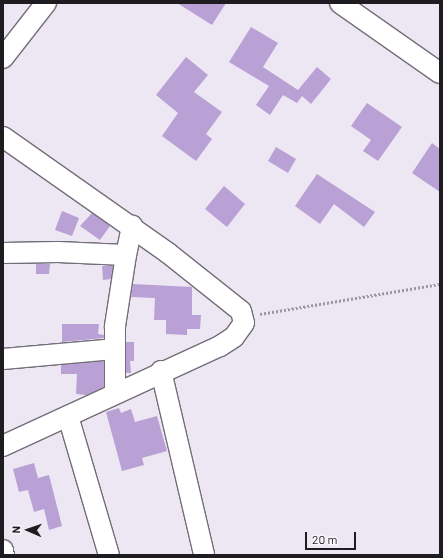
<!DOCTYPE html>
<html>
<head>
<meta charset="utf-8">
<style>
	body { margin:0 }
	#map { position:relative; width:443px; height:558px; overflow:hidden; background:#ede7f3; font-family:Barlow,sans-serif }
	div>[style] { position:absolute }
	.building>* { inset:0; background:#b9a1d5 }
	.path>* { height:2.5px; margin-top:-1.25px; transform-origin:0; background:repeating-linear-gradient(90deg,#9c98a1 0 2px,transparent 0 4px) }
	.roads { filter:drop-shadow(1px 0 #726d78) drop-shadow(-1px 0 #726d78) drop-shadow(0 1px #726d78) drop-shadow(0 -1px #726d78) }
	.minor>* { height:20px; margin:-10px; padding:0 10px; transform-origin:10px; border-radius:10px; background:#fff }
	span { translate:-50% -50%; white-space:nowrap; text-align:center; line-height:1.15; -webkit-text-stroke:3px #f9f5ff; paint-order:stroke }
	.frame { position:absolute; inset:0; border:4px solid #1e1c20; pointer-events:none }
	.north { position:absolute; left:8px; top:510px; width:40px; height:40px; -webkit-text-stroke:3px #f9f5ff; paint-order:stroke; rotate:272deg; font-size:11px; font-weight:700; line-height:16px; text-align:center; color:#1e1c20 }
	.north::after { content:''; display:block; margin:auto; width:14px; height:18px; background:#1e1c20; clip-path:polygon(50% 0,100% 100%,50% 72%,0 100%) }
	.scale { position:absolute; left:305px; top:532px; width:51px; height:18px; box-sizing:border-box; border:2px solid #1e1c20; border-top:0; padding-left:5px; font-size:12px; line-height:14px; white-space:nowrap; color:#1e1c20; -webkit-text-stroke:3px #f9f5ff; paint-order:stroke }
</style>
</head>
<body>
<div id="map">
	<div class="building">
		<i style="clip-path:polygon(177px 3px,226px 3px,212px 25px)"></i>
		<i style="clip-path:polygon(251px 27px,278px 43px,263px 67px,298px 90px,317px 67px,331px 79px,311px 104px,302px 96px,297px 103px,283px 95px,270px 115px,256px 105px,269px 86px,229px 62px)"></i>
		<i style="clip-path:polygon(186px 57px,208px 75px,194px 92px,222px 112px,206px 134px,212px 139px,196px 161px,162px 136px,178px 113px,156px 95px)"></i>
		<i style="clip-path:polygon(367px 103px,402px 127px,378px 161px,363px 151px,371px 140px,351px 126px)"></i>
		<i style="clip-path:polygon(432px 143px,440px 149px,440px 192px,412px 173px)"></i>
		<i style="clip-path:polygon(276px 147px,296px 159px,288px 173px,268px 161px)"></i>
		<i style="clip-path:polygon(317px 174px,375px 212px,364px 227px,334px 204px,320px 224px,295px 206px)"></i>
		<i style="clip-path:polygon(224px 186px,245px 204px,227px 227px,205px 209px)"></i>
		<i style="clip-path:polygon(62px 211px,79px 218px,72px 236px,55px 230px)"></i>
		<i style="clip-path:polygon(92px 213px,110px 226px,100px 240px,80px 226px)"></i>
		<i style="clip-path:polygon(36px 264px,50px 264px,49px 274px,36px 274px)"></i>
		<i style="clip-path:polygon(102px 266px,113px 266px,111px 279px,103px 280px)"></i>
		<i style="clip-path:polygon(133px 284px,192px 287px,192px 315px,201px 315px,200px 329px,187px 329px,187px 335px,166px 334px,166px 320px,154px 320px,155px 298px,131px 297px)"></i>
		<i style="clip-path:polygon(62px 324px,99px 324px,98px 334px,104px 335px,104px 338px,62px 342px)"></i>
		<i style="clip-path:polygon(126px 342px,134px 342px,134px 361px,130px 361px,131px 373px,126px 373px)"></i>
		<i style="clip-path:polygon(104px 361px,104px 387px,87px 395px,76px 394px,77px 374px,61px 374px,61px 365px)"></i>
		<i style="clip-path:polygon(119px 408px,121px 413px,131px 409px,135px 422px,157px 416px,167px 451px,142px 458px,144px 465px,122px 471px,106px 412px)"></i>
		<i style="clip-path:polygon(34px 463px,38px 478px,49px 475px,62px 526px,49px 530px,44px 509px,34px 512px,28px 490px,19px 492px,13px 469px)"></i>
	</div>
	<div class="path">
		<i style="left:260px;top:314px;width:182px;rotate:-9.5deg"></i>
	</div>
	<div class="roads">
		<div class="minor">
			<i style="left:340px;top:3px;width:122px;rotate:35deg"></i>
			<i style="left:3px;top:58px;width:70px;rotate:-52deg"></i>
			<i style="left:3px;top:137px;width:202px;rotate:35.1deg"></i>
			<i style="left:168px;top:253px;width:93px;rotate:38.5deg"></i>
			<i style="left:241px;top:311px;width:12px;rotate:76deg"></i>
			<i style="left:244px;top:323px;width:17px;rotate:126deg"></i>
			<i style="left:234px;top:337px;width:17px;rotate:147deg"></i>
			<i style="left:220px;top:346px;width:239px;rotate:155.3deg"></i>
			<i style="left:3px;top:253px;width:55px;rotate:-1deg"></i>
			<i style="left:58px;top:252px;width:68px;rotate:2.5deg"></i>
			<i style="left:126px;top:255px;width:30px;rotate:-78deg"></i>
			<i style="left:3px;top:359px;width:111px;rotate:-5.1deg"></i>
			<i style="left:161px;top:371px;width:189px;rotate:76.8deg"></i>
			<i style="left:115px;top:393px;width:67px;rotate:-90deg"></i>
			<i style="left:115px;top:326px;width:72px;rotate:-81.2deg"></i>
			<i style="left:68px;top:416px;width:145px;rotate:73.6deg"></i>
			<i style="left:3px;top:550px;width:5px;rotate:79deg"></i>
		</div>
	</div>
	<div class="frame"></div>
	<div class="north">N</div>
	<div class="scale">20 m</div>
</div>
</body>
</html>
